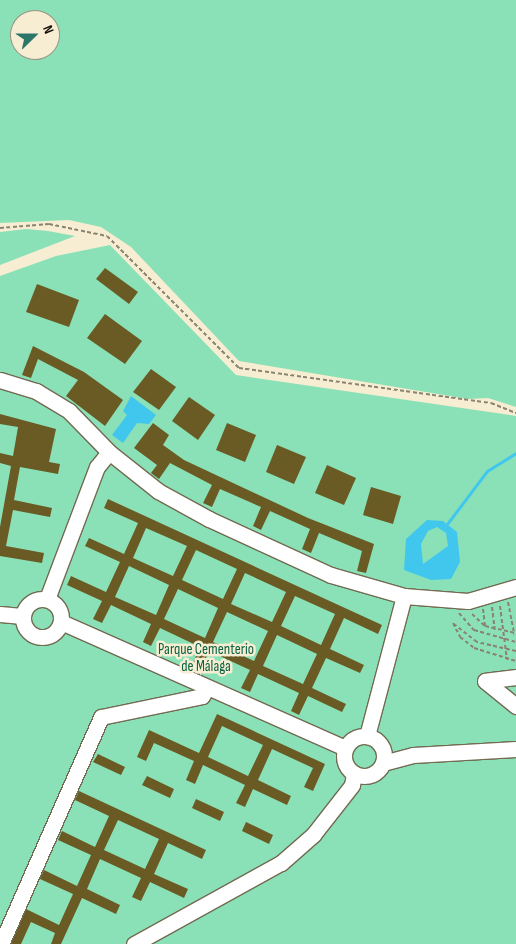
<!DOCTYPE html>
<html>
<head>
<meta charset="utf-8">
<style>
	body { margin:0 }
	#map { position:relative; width:516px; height:944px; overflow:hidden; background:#f6edd2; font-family:"Sofia Sans Condensed",sans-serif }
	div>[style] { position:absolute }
	.green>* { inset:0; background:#8ae1b7 }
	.water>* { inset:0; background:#41c7ee }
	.stream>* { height:3px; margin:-1.5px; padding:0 1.5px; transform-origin:1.5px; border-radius:1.5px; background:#41c7ee }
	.building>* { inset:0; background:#6a5b25 }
	.path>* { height:2px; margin-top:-1px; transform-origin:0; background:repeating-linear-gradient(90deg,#898370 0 4px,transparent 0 6.5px) }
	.roads { filter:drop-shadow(1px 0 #726a51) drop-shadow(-1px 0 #726a51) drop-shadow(0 1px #726a51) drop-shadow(0 -1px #726a51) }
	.minor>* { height:15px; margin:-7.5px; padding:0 7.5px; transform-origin:7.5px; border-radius:7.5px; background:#fff }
	.minor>.ring { margin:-7.5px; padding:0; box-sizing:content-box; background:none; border:15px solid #fff; border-radius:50% }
	span { translate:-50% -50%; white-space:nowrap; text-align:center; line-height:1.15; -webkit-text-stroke:5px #f6edd2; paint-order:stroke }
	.park-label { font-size:15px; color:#096243 }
	.north { position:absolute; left:10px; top:10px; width:50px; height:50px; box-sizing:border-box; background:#f6edd2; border:1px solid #9a9380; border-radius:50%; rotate:68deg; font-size:14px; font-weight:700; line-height:20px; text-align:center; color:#100d04 }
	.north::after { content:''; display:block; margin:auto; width:18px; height:22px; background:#2d746a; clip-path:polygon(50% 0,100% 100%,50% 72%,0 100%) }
</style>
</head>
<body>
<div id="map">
	<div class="green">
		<i style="clip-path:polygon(evenodd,0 0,516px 0,516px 407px,488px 398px,468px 399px,239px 361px,131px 247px,101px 227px,69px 220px,0 223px,0 0,20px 20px,50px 20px,50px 50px,20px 50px,20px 20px)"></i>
		<i style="clip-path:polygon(26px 229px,48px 231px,75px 236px,0 265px,0 232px)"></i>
		<i style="clip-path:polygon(110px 245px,236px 375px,516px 416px,516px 944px,0 944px,0 276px,56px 256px)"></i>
	</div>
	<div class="water">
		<i style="clip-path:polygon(131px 396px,156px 415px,149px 424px,137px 423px,123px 443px,112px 435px,127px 415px,123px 411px)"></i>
		<i style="clip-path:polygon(evenodd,427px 520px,443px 521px,457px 532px,460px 562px,451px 579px,431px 580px,404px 570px,406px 539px,427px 520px,437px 527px,446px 533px,448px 546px,423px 564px,421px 544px,428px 531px,437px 527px)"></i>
	</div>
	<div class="stream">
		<i style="left:447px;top:524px;width:66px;rotate:-53deg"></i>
		<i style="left:487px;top:471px;width:34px;rotate:-32deg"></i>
	</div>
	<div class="building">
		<i style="clip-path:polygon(105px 268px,138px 292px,129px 304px,96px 279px)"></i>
		<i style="clip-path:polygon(37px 284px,79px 300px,69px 327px,26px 312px)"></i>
		<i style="clip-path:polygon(105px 314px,142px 341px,125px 364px,87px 338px)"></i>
		<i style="clip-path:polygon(33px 346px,84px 372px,123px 400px,105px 426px,66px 396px,78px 380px,38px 359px,31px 378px,22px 375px)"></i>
		<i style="clip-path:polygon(151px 369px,176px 387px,159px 410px,133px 392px)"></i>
		<i style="clip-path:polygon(189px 397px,215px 415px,198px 440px,172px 421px)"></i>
		<i style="clip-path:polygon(0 414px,56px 429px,49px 462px,60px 464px,58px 474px,20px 467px,14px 500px,52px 508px,50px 517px,13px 510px,6px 546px,44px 553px,42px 563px,0 556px,0 527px,11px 466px,0 463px,0 453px,13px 456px,18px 427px,0 424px)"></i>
		<i style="clip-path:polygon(153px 423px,169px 435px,163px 445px,184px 460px,308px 518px,374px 544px,366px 573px,357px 571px,362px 551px,319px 533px,311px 553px,302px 549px,310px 529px,270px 511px,261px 530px,253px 526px,261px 507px,220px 489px,212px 507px,203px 503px,212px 485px,170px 463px,159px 479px,151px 473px,157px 465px,134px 448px)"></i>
		<i style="clip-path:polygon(227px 423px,256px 435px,245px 462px,216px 450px)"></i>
		<i style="clip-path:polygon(277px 445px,306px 457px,294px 484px,266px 472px)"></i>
		<i style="clip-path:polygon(327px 465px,356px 478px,344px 505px,315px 493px)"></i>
		<i style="clip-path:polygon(371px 487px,401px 496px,393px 524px,363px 515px)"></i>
		<i style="clip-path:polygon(evenodd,108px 499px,382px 625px,378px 634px,344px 618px,330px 649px,364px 665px,360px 673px,326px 658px,312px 688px,346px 704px,342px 712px,308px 696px,299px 715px,291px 711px,299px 693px,258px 674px,250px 692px,241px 688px,250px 670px,209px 651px,201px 669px,192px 665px,200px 647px,160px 628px,151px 646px,143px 642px,151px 624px,111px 605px,102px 623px,93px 619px,102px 601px,67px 585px,71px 576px,106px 592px,120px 562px,85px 546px,89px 538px,124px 554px,138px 523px,104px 508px,108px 499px,146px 528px,187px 546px,173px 576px,133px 558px,146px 528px,108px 499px,196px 550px,237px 569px,223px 599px,182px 580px,196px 550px,108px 499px,129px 566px,169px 585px,156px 615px,115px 597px,129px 566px,108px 499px,245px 573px,286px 592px,272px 622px,231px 604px,245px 573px,108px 499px,178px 589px,218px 608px,205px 638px,164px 619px,178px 589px,108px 499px,295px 596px,335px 614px,321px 645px,281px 626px,295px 596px,108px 499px,227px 612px,268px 631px,254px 661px,213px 642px,227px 612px,108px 499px,277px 635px,317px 654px,303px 684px,263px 666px,277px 635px)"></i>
		<i style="clip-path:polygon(evenodd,217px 714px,325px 764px,313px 791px,304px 787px,313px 768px,272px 749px,258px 780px,291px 796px,287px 805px,253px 789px,245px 807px,236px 803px,245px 785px,203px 765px,195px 784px,186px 780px,194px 761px,154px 743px,146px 761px,137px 757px,149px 730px,199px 753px,217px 714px,222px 726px,263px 745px,248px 776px,208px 757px,222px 726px)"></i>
		<i style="clip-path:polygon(98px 754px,125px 767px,121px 775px,93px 762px)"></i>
		<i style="clip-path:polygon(147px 776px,174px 789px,170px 798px,142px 785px)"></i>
		<i style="clip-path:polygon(evenodd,79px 791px,206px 850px,202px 859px,168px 843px,154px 874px,188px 889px,184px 898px,150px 882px,141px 901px,132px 897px,141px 878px,100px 859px,87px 889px,120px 905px,116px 914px,82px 898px,61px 944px,51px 944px,55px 933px,31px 922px,21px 944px,11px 944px,26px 909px,59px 925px,73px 894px,40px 879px,44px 870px,77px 886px,91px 855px,58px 840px,62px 831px,95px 847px,109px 816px,75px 800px,79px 791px,118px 820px,159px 839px,145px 869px,104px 850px,118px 820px)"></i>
		<i style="clip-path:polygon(196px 799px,224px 812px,220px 821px,192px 808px)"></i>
		<i style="clip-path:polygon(246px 822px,273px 835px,269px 844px,242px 831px)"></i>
	</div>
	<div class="path">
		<i style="left:0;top:228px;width:49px;rotate:-4.7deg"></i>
		<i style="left:49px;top:224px;width:59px;rotate:11.7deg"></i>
		<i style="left:107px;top:236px;width:187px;rotate:45deg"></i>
		<i style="left:239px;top:368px;width:254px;rotate:7.9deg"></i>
		<i style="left:491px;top:403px;width:27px;rotate:22deg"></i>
		<i style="left:508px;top:602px;width:33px;rotate:79deg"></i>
		<i style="left:500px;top:606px;width:54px;rotate:82.6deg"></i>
		<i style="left:492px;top:607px;width:23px;rotate:83deg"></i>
		<i style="left:483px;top:609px;width:17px;rotate:83deg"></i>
		<i style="left:459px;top:613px;width:23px;rotate:49deg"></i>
		<i style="left:474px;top:630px;width:44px;rotate:15.9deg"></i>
		<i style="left:472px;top:614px;width:18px;rotate:43deg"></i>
		<i style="left:485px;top:626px;width:32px;rotate:13deg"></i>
		<i style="left:516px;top:651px;width:40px;rotate:-167deg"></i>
		<i style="left:477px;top:642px;width:31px;rotate:-142deg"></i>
		<i style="left:453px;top:623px;width:16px;rotate:63deg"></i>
		<i style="left:460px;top:637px;width:18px;rotate:38deg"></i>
		<i style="left:474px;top:648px;width:44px;rotate:17.2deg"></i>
	</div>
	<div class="roads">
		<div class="minor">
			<i style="left:0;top:380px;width:38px;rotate:17deg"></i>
			<i style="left:36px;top:391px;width:39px;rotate:31deg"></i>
			<i style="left:69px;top:411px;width:57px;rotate:45.7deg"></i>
			<i style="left:109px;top:452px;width:63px;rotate:38.5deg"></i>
			<i style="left:158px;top:491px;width:58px;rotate:28.8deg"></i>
			<i style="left:209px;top:519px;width:134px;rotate:24.7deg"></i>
			<i style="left:331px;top:575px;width:76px;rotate:16deg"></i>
			<i style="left:404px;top:596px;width:145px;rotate:104.8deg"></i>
			<i style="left:404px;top:596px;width:64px;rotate:4.5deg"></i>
			<i style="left:468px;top:601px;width:50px;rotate:-16.3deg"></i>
			<i class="ring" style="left:23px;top:599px;width:23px;height:23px"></i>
			<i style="left:47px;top:599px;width:141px;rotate:-69.3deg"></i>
			<i style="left:97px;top:467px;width:19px;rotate:-51deg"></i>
			<i style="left:0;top:614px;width:22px;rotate:5deg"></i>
			<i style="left:61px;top:622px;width:311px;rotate:23.9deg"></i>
			<i style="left:516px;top:677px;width:31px;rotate:173deg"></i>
			<i style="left:485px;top:681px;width:40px;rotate:39deg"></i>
			<i class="ring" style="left:344px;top:736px;width:25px;height:25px"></i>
			<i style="left:383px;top:763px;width:31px;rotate:-15deg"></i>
			<i style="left:413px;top:755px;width:103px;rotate:-3.3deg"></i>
			<i style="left:1px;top:944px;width:248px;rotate:-66.2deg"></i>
			<i style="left:101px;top:717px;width:103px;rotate:-11.7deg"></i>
			<i style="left:202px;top:696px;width:10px;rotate:-61deg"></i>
			<i style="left:134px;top:944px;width:168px;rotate:-28.9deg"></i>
			<i style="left:281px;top:863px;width:43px;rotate:-41.2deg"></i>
			<i style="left:313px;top:835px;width:63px;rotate:-52deg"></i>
			<i style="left:352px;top:785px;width:11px;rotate:-80deg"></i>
		</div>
	</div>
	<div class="park-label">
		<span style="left:206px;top:658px">Parque Cementerio<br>de Málaga</span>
	</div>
	<div class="north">N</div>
</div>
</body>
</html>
